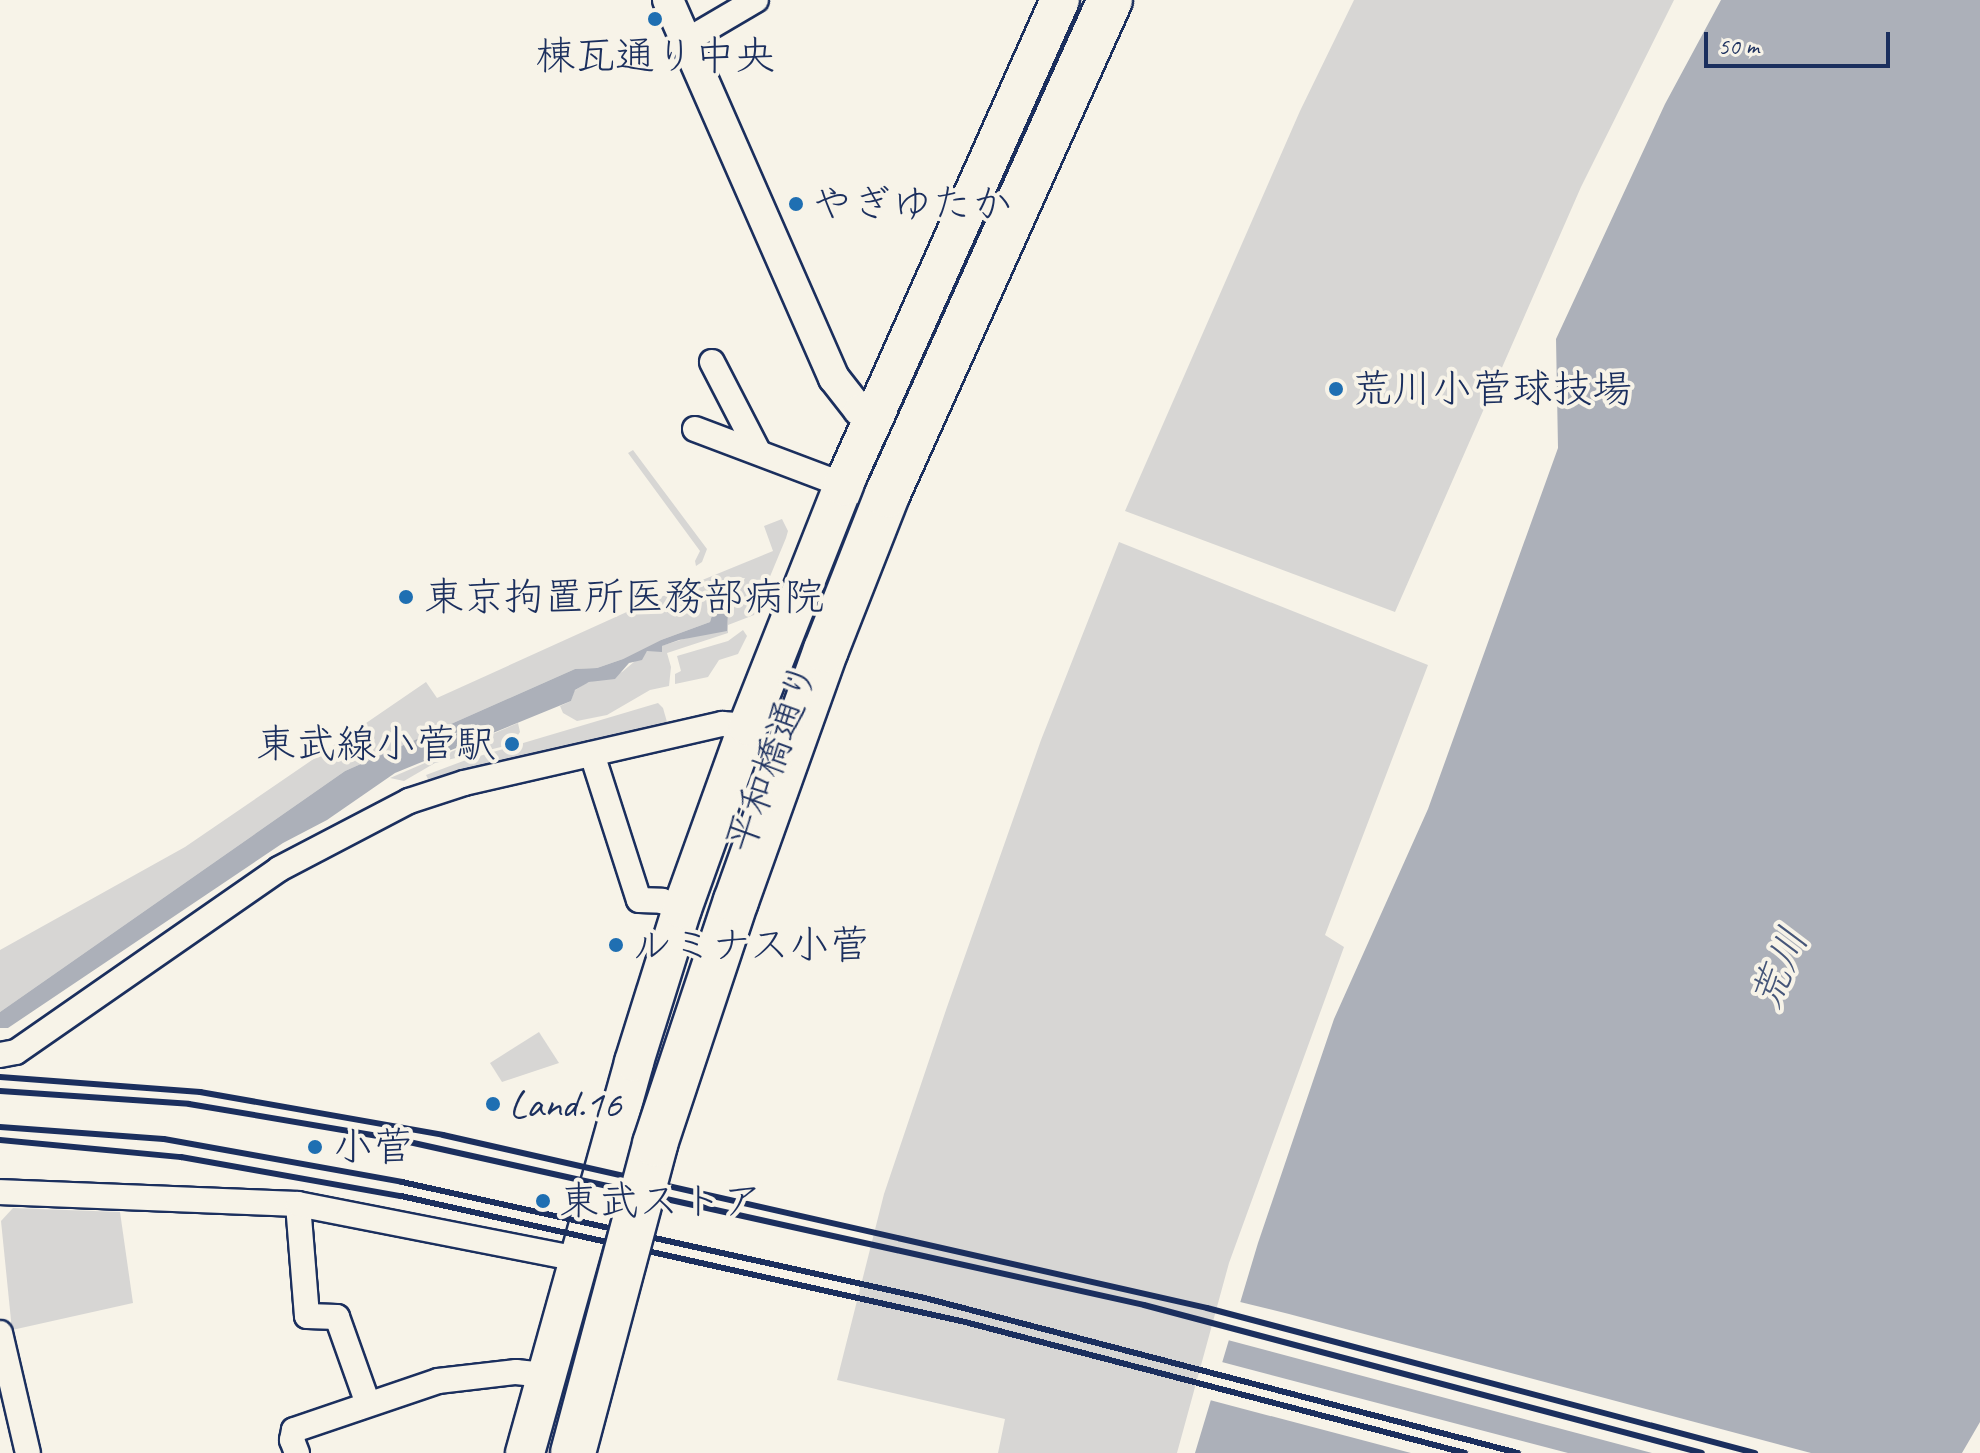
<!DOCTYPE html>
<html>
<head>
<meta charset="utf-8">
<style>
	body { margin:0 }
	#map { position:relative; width:1980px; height:1453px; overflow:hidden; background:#f7f3e8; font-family:Caveat,"Klee One",sans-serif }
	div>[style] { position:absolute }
	.green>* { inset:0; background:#d7d6d4 }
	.water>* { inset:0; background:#acb0b9 }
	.pier>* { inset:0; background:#f7f3e8 }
	.roads { filter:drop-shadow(2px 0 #1b2f5e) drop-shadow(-2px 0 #1b2f5e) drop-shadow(0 2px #1b2f5e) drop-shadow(0 -2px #1b2f5e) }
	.minor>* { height:24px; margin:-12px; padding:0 12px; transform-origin:12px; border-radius:12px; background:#f7f3e8 }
	.tertiary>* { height:30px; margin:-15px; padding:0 15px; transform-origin:15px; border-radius:15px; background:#f7f3e8 }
	.primary>* { height:38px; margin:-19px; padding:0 19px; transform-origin:19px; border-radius:19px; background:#f7f3e8 }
	.rail>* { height:6px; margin:-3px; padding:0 3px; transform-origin:3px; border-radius:3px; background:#1b2f5e }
	.bridges { filter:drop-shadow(2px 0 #1b2f5e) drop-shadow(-2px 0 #1b2f5e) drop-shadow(0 2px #1b2f5e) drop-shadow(0 -2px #1b2f5e) }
	.motorway-bridge>* { height:44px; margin:-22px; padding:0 22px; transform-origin:22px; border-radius:22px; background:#f7f3e8 }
	.dots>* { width:22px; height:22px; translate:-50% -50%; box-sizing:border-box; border:4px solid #f7f3e8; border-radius:50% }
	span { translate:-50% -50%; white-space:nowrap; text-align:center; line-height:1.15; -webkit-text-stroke:8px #f7f3e8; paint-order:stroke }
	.poi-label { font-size:40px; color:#1b2f5e }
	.left { translate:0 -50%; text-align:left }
	.right { translate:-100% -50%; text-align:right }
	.street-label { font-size:40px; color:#1b2f5e }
	.water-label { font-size:42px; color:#465679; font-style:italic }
	.scale { position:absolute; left:1704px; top:32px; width:186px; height:36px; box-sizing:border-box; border:4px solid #1b2f5e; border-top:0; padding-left:10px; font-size:24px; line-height:28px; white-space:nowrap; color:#1b2f5e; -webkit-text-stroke:6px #f7f3e8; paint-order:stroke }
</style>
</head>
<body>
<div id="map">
	<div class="green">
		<i style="clip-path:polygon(1354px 0,1674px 0,1581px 187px,1395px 612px,1125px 511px,1300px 111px)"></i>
		<i style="clip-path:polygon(633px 450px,707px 549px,702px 562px,696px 566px,695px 561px,700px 551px,628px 453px)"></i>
		<i style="clip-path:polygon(782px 519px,788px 531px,786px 538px,754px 615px,728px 625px,728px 633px,667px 653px,671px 667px,669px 686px,650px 690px,607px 715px,577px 721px,563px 713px,560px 706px,571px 701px,574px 691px,586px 683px,622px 672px,647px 651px,662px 651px,661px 646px,726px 626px,728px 610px,744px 596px,738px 591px,732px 588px,713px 612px,710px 622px,661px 640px,623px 659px,597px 668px,575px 669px,345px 771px,0 1012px,0 950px,185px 847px,426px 682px,437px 698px,651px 601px,773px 551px,764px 526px)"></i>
		<i style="clip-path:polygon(1119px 542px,1428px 665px,1325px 935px,1344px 947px,1229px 1263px,1177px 1453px,998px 1453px,1005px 1419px,837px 1380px,884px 1194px,947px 1007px,1041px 740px)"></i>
		<i style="clip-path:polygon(743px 630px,747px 636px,738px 654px,719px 660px,708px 677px,675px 684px,675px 674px,681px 671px,677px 656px,728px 641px)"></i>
		<i style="clip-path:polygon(658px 703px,663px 708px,667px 722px,664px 725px,428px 779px,426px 775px,466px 760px)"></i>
		<i style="clip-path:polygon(518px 723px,520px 732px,516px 738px,501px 747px,435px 763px,404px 781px,390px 778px)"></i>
		<i style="clip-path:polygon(539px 1032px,559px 1063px,502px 1082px,490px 1063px)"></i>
		<i style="clip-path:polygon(13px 1208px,120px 1212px,133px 1303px,12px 1330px,1px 1221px)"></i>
	</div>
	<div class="water">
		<i style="clip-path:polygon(1721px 0,1980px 0,1980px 1422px,1962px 1453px,1195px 1453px,1258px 1243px,1334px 1019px,1428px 809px,1558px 448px,1556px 339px,1665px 104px)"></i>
		<i style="clip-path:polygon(737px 585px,744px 596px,728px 610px,727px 631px,679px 640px,662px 646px,662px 652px,647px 651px,642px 660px,629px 663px,615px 679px,589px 682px,575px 690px,571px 701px,395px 773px,327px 820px,283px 843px,8px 1028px,0 1028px,0 1012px,345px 771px,575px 669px,597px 668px,623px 659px,661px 640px,710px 622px,713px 612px)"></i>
	</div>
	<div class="pier">
		<i style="clip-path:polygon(1236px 1301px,1289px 1314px,1811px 1453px,1652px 1453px,1224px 1339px)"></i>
		<i style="clip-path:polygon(1218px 1361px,1568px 1453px,1411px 1453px,1206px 1399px)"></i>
	</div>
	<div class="roads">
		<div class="minor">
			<i style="left:686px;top:41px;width:81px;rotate:-30.4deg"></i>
			<i style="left:712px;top:362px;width:100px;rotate:62.7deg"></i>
			<i style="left:695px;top:429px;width:187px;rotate:20.7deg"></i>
			<i style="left:592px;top:754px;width:153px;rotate:72.2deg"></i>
			<i style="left:639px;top:900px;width:23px;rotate:2deg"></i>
			<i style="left:662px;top:901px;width:22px;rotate:22deg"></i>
			<i style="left:0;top:1055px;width:16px;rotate:-11deg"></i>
			<i style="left:16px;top:1052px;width:320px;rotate:-34.8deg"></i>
			<i style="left:279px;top:869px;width:147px;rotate:-27.6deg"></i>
			<i style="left:409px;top:801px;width:58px;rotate:-18.1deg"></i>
			<i style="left:464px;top:783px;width:265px;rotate:-12.9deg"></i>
			<i style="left:722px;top:724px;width:26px;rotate:4deg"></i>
			<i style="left:0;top:1192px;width:298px;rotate:2.3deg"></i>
			<i style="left:0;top:1333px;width:123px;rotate:76.9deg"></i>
			<i style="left:368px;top:1404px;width:92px;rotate:-109.6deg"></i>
			<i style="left:337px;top:1317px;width:30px;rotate:-178deg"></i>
			<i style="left:307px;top:1316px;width:112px;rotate:-94.6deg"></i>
			<i style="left:298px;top:1204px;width:285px;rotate:11.1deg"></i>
			<i style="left:297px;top:1453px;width:14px;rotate:-111deg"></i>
			<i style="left:292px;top:1440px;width:10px;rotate:-79deg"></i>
			<i style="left:294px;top:1430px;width:152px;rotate:-18.8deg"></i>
			<i style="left:438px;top:1381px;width:79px;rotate:-6.6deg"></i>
			<i style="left:516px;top:1372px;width:31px;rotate:6deg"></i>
		</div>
		<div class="tertiary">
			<i style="left:668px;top:0;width:413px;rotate:66.3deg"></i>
			<i style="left:834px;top:378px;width:41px;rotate:52deg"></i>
			<i style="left:859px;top:410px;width:45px;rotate:27.7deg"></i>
		</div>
		<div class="primary">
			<i style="left:525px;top:1453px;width:406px;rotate:-74.4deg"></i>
			<i style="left:634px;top:1062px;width:160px;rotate:-72.6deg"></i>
			<i style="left:682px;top:909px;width:195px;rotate:-70.2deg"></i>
			<i style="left:748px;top:726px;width:258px;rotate:-68.4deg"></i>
			<i style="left:843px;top:486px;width:532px;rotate:-65.94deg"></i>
		</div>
	</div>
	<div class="rail">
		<i style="left:0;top:1077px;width:201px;rotate:4.3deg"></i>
		<i style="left:200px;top:1092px;width:247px;rotate:10deg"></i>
		<i style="left:443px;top:1135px;width:783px;rotate:12.76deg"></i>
		<i style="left:1207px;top:1308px;width:567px;rotate:14.82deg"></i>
		<i style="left:0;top:1091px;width:189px;rotate:3.9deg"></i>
		<i style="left:189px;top:1104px;width:205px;rotate:9.6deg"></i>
		<i style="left:391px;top:1138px;width:771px;rotate:12.5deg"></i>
		<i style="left:1144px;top:1305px;width:577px;rotate:14.85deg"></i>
		<i style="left:0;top:1127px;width:164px;rotate:4.2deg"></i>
		<i style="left:164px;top:1139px;width:242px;rotate:10.2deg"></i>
		<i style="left:402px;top:1182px;width:536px;rotate:12.51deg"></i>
		<i style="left:925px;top:1298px;width:613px;rotate:14.65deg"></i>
		<i style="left:0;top:1140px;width:182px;rotate:5.4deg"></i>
		<i style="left:181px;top:1157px;width:223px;rotate:10.1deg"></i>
		<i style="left:401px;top:1196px;width:578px;rotate:12.59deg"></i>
		<i style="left:965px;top:1322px;width:517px;rotate:14.68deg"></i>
	</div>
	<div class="bridges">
		<div class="motorway-bridge">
			<i style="left:573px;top:1453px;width:320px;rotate:-75.1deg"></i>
			<i style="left:655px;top:1144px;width:256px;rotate:-71.6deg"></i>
			<i style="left:736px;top:901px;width:267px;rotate:-70.3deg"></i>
			<i style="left:826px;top:650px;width:167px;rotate:-68.5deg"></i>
			<i style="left:887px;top:495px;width:543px;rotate:-65.75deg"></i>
		</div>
	</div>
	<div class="dots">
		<i style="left:655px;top:19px;background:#1f6fb2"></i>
		<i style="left:796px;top:204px;background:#1f6fb2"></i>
		<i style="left:1336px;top:389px;background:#1f6fb2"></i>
		<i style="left:406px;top:597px;background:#1f6fb2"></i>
		<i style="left:512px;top:744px;background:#1f6fb2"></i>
		<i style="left:616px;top:945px;background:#1f6fb2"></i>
		<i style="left:493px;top:1104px;background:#1f6fb2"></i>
		<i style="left:315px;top:1147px;background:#1f6fb2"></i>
		<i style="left:543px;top:1201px;background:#1f6fb2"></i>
	</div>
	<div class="poi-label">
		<span style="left:655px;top:56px">棟瓦通り中央</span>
		<span class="left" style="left:812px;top:204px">やぎゆたか</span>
		<span class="left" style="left:1352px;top:389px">荒川小菅球技場</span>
		<span class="left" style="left:424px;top:597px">東京拘置所医務部病院</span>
		<span class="right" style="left:496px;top:744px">東武線小菅駅</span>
		<span class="left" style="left:632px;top:945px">ルミナス小菅</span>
		<span class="left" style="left:509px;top:1104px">Land.16</span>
		<span class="left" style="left:333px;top:1147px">小菅</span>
		<span class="left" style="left:559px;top:1201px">東武ストア</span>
	</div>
	<div class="street-label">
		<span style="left:772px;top:757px;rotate:-70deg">平和橋通り</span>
	</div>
	<div class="water-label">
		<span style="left:1780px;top:969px;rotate:-67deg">荒川</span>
	</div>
	<div class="scale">50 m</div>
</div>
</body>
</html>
